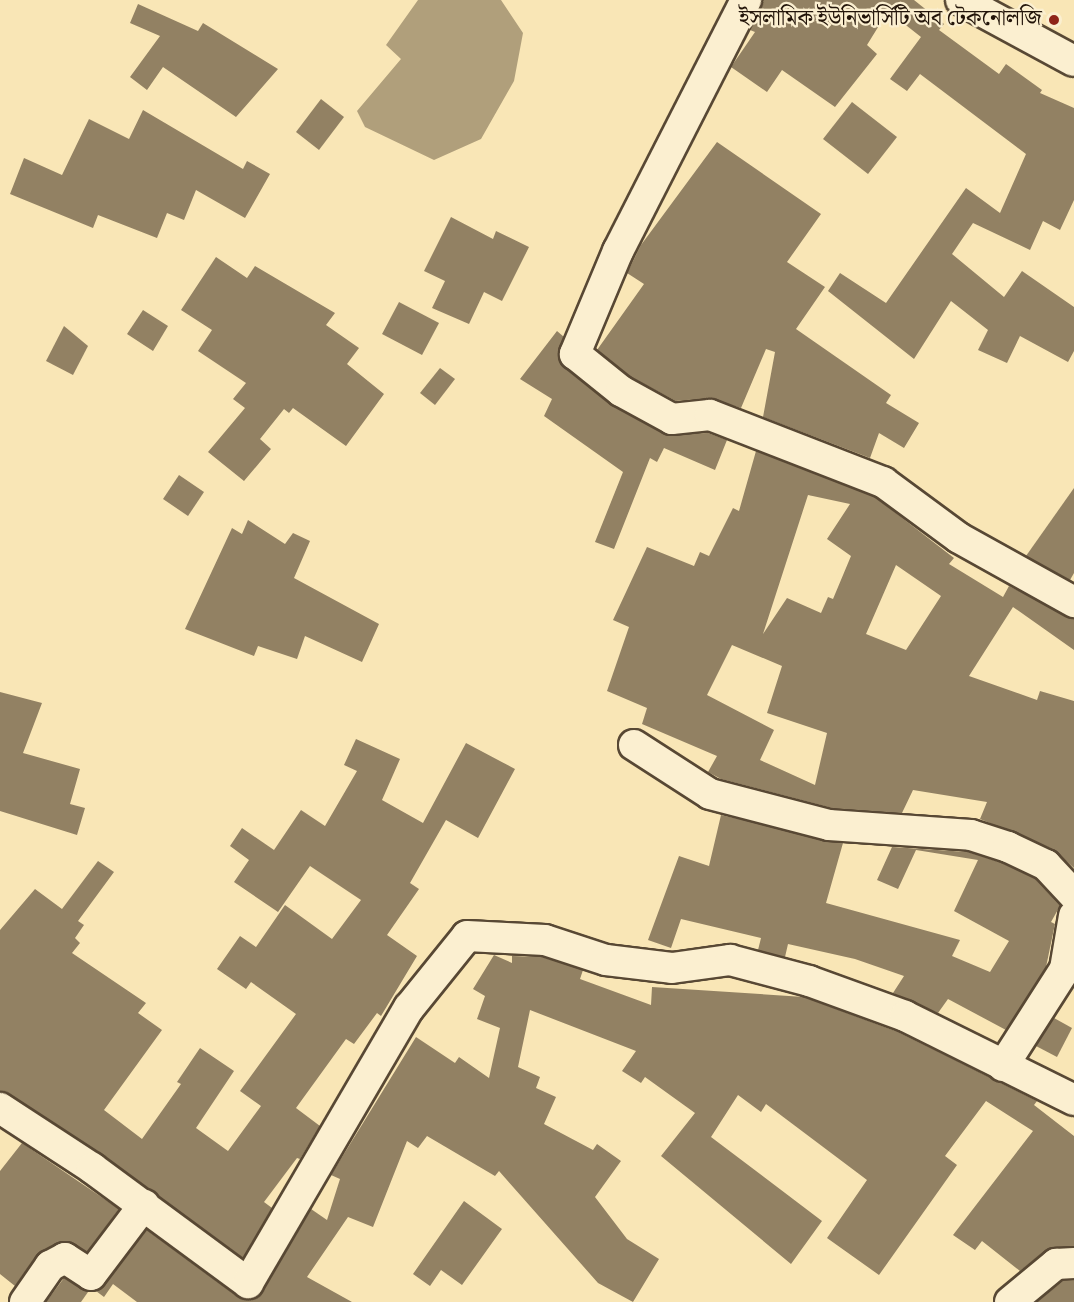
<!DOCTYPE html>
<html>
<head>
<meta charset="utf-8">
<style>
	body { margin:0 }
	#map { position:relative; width:1074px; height:1302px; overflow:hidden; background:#f9e6b6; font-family:Vollkorn,"Noto Serif Bengali",serif }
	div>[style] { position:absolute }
	.water>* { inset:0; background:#b09f7b }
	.building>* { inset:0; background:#928163 }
	.roads { filter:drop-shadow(2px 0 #584834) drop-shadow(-2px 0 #584834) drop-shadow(0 2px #584834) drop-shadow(0 -2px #584834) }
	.minor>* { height:30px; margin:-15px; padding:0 15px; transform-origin:15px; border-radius:15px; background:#fbefd0 }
	.dots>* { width:16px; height:16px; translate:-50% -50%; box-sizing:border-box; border:3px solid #fbefd0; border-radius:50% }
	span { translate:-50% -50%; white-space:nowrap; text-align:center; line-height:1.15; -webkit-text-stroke:4.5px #fbefd0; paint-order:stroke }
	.poi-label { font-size:22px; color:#221409 }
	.right { translate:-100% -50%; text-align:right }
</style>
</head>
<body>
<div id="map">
	<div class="water">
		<i style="clip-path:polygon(418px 0,501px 0,523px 33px,514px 81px,481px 139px,434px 160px,365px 127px,357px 111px,401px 59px,386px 45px)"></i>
	</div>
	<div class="building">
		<i style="clip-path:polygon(763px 0,914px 0,944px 24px,939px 30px,999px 74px,1006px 64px,1042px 90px,1040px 93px,1074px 108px,1074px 200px,1060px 230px,1043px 221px,1030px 250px,973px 223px,952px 254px,1004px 297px,1022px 271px,1074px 307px,1074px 351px,1068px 362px,1020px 336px,1007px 363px,978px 350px,988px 330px,951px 301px,914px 359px,828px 291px,840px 273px,886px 303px,966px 188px,1000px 213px,1026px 154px,920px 74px,907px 91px,890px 79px,921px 37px,888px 11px,867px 45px,877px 54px,835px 107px,782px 70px,767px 92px,731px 67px,755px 32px,750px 30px)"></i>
		<i style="clip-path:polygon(138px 4px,198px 31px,203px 23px,278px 69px,236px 117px,163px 67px,147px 90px,130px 77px,160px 36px,130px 23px)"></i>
		<i style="clip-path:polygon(321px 99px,344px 117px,319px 150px,296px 132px)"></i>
		<i style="clip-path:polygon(852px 102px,897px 137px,868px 174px,823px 139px)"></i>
		<i style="clip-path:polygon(143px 110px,243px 169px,247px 161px,270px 174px,245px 218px,196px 190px,184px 220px,167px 213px,157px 238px,98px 215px,93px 228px,10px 194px,24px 158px,62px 175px,89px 119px,129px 139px)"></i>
		<i style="clip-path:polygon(717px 142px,821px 214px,787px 262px,825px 287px,796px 329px,891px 395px,886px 403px,919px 423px,904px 448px,879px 433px,870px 458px,763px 417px,775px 352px,766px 349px,741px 408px,709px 398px,676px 401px,631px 377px,597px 350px,644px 284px,627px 273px,641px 245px)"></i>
		<i style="clip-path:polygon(451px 217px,493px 239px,496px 231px,529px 247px,502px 301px,484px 292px,469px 324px,432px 308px,445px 281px,424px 271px)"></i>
		<i style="clip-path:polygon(216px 257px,247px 278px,255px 266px,335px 313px,326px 325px,359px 348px,347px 364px,384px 394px,346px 446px,293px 408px,289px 413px,284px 409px,260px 439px,271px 449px,244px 481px,208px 452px,245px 408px,233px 399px,246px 383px,198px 351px,212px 330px,181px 310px)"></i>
		<i style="clip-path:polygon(399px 302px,439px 323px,422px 355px,382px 334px)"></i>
		<i style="clip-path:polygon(143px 310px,168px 326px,153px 351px,127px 334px)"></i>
		<i style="clip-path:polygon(64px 326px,88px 346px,73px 375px,46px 361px)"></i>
		<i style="clip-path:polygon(557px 331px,564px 337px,558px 358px,564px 367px,613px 406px,664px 434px,708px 433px,727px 440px,715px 470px,664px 448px,657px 462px,650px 458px,614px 549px,595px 542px,623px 472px,544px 416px,552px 399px,520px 379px)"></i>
		<i style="clip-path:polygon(440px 368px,455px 379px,435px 405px,420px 393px)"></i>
		<i style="clip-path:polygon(evenodd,756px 451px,875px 497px,954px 558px,949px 564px,1003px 597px,1009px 586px,1074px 619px,1074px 650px,1013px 607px,969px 676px,1037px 700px,1040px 691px,1074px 701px,1074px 868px,1053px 849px,980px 819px,987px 802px,913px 790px,902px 813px,832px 808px,721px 779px,708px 772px,717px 756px,642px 724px,647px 708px,607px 691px,629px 627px,613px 620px,647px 547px,694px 566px,700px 552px,709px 556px,733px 508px,739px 511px,756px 451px,808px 495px,850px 504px,827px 539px,851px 556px,833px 599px,828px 597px,821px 613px,787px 598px,763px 634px,808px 495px,756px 451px,896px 565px,941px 596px,906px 650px,866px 634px,896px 565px,756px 451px,732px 645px,782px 666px,767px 713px,827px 733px,815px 785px,760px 760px,774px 730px,707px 695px,732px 645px)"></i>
		<i style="clip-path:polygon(179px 475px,204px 492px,188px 516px,163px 499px)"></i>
		<i style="clip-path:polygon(1074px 488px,1074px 573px,1070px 580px,1026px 556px)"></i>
		<i style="clip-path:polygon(248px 520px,285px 544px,293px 533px,310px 541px,294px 578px,379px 624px,362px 662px,305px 636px,297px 659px,258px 646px,254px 656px,185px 629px,232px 528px,242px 534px)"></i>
		<i style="clip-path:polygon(0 692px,42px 703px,23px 753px,80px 769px,70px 804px,85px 808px,77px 835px,0 811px)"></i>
		<i style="clip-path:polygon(356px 739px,400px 759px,382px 800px,423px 823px,466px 743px,515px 769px,478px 838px,446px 820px,410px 883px,419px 889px,387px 935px,417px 956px,381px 1016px,377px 1013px,354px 1044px,346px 1039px,296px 1108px,320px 1126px,300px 1159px,297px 1158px,264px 1202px,272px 1208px,243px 1258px,101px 1154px,0 1091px,0 930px,35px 889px,62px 909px,98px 861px,114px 872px,78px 921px,84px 925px,75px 938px,80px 943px,72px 953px,146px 1003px,138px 1013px,162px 1030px,104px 1110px,142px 1139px,181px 1084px,177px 1082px,200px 1048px,234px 1071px,196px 1128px,228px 1151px,261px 1106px,240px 1091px,296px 1014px,251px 982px,246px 989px,217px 969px,240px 936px,256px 947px,285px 905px,332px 939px,361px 900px,310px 866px,278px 912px,234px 882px,249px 860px,230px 846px,242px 828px,274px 850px,301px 810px,325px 826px,357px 771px,344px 765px)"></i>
		<i style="clip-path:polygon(721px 815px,843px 843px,826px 903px,960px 940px,952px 956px,990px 972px,1009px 941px,954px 911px,978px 860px,916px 850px,898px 889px,877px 880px,892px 847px,968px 852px,1002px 863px,1034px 878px,1060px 906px,1051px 922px,1055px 924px,1046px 967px,1006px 1030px,948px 999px,938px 1013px,893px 993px,904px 976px,855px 959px,788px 944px,785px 957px,758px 950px,761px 938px,681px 919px,671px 948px,648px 940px,679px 856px,709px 866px)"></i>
		<i style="clip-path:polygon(494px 955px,512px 963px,512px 956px,542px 957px,583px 970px,580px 979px,651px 1005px,652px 987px,804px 997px,898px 1032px,1037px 1101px,1034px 1105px,1074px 1136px,1074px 1246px,1046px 1250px,1020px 1271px,982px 1241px,975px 1250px,953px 1235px,1033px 1131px,986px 1101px,945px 1156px,957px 1165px,879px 1275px,827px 1238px,867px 1180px,766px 1104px,761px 1112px,738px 1095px,711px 1137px,822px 1221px,791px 1264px,661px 1156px,695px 1113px,645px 1077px,641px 1083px,622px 1071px,636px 1051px,530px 1010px,518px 1067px,540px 1077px,536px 1088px,556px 1097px,544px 1124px,593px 1150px,597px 1144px,621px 1161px,595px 1197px,627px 1239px,659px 1259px,633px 1302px,598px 1283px,499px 1171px,495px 1176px,427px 1136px,418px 1148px,407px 1141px,373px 1227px,348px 1217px,307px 1277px,352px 1302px,137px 1302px,113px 1284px,104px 1297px,96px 1291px,147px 1230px,238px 1297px,257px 1298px,311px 1209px,327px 1220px,340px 1179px,331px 1175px,416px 1037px,455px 1063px,459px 1057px,489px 1078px,500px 1028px,477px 1019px,485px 996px,473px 989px)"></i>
		<i style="clip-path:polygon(1054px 1018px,1072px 1028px,1057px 1057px,1036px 1046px)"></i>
		<i style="clip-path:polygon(22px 1143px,119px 1209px,87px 1252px,66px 1241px,57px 1243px,36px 1256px,15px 1286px,0 1274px,0 1171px)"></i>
		<i style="clip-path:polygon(464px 1201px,502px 1229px,462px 1285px,441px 1270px,430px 1286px,413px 1274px)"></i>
		<i style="clip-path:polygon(64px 1278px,88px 1292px,81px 1302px,46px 1302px)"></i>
		<i style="clip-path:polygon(1074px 1280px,1074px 1302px,1037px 1302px,1063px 1281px)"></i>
	</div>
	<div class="roads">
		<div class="minor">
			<i style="left:746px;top:0;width:282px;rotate:117deg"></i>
			<i style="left:618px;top:251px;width:112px;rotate:112.7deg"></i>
			<i style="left:575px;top:354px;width:59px;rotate:38.8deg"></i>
			<i style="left:621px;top:391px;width:58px;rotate:28.8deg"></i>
			<i style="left:672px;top:419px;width:38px;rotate:-6deg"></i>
			<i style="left:710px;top:415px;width:186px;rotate:21.2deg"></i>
			<i style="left:883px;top:482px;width:94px;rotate:36.4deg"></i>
			<i style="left:959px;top:538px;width:132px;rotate:29.1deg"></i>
			<i style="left:961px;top:0;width:128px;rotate:28.4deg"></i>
			<i style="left:634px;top:745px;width:90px;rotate:32.8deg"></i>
			<i style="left:710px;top:794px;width:123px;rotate:14.6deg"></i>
			<i style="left:829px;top:825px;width:142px;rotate:4deg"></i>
			<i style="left:971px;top:835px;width:39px;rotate:18deg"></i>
			<i style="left:1008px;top:847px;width:42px;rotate:25.3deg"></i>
			<i style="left:1046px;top:865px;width:41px;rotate:47deg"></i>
			<i style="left:1003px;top:1066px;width:115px;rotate:-57.4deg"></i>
			<i style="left:1065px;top:969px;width:54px;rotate:-80.4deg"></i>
			<i style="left:0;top:1108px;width:110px;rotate:33.1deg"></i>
			<i style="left:92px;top:1168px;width:194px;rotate:36.4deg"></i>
			<i style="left:248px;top:1283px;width:319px;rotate:-59.7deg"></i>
			<i style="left:409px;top:1008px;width:92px;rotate:-51.1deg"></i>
			<i style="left:467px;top:936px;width:78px;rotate:2.9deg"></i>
			<i style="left:545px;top:940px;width:64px;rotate:18.2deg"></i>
			<i style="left:606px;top:960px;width:66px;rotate:6.9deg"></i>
			<i style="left:672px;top:968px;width:59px;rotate:-7.9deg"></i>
			<i style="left:730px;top:960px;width:82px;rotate:14.9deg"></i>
			<i style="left:809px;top:981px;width:102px;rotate:20deg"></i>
			<i style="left:905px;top:1016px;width:189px;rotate:26.4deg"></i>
			<i style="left:25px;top:1302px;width:44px;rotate:-55.2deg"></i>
			<i style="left:50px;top:1266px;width:17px;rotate:-28deg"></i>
			<i style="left:65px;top:1258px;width:31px;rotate:33deg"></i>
			<i style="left:91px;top:1275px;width:88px;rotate:-52.9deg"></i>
			<i style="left:1010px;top:1302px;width:60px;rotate:-39.6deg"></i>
			<i style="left:1056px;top:1264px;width:18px;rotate:-3deg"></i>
		</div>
	</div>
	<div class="dots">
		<i style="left:1054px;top:20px;background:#8f2418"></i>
	</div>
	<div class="poi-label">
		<span class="right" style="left:1042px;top:20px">ইসলামিক ইউনিভার্সিটি অব টেকনোলজি</span>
	</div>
</div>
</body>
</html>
